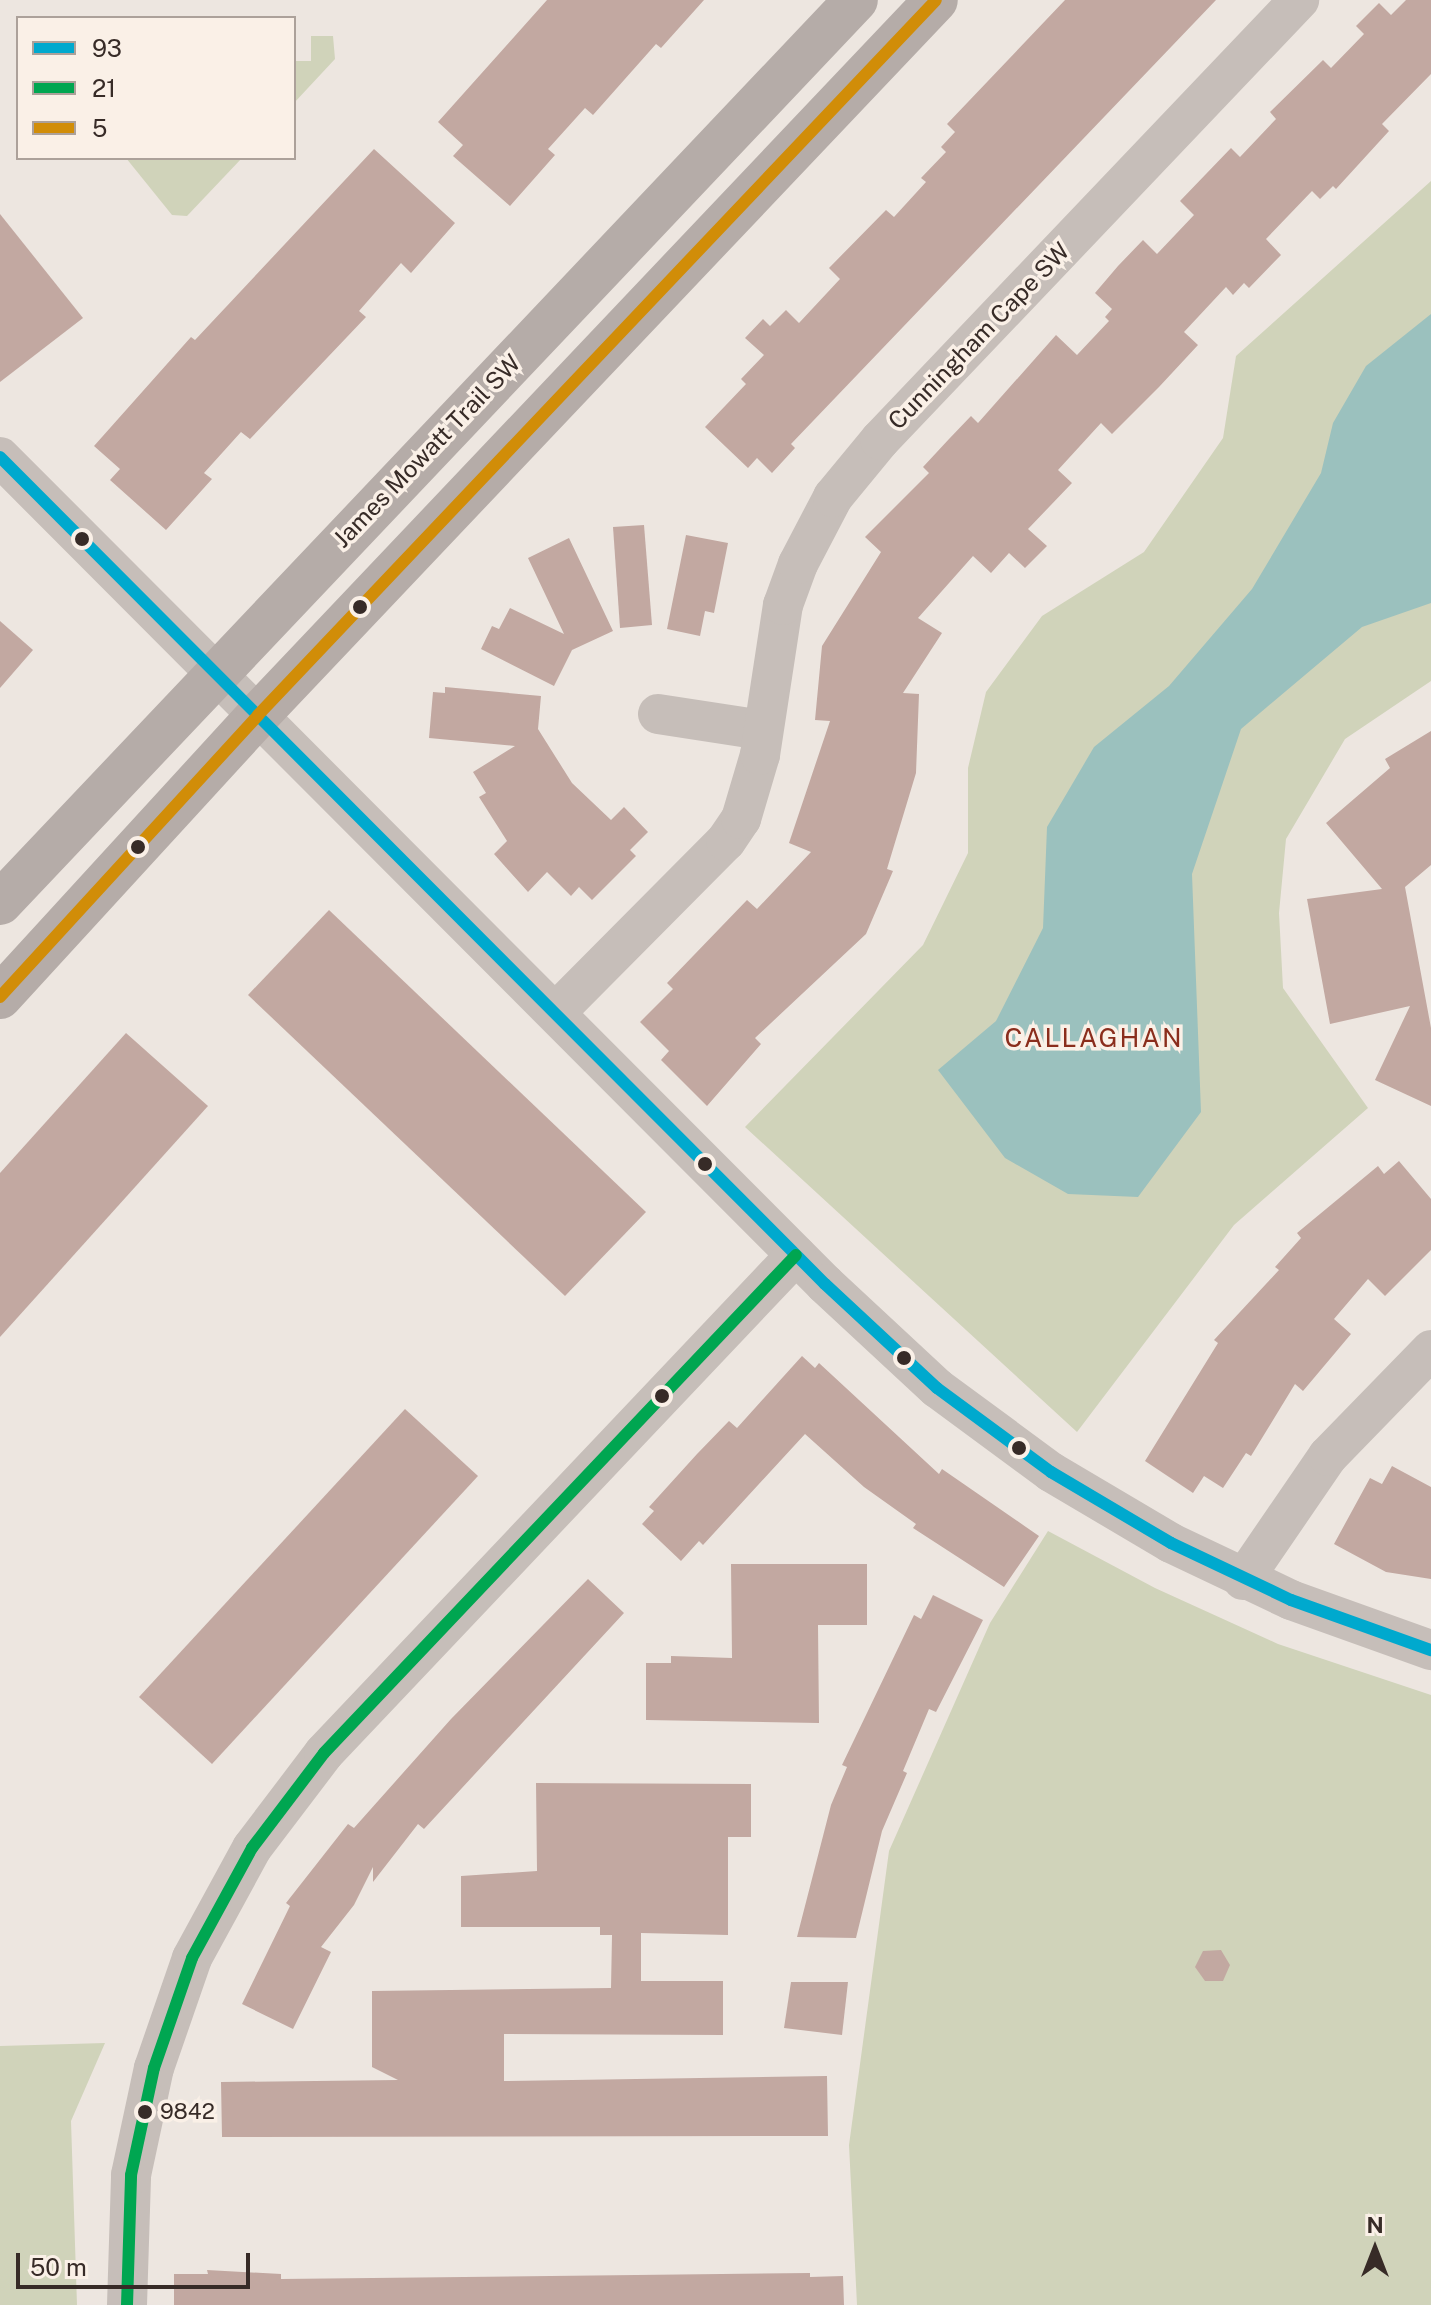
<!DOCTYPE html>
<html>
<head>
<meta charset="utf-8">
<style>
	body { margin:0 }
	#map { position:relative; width:1431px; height:2305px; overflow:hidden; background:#ede6e0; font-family:"Public Sans",sans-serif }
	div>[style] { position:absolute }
	.green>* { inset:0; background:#d0d3ba }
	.water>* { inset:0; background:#9bc1be }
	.building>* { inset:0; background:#c2a8a1 }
	.minor>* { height:40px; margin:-20px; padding:0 20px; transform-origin:20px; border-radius:20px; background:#c6beb9 }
	.major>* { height:44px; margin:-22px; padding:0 22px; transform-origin:22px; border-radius:22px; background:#b5aca8 }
	.bus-1>* { height:12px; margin:-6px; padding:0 6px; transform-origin:6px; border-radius:6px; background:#00a9ce }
	.bus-2>* { height:12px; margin:-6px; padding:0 6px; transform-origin:6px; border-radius:6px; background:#00a651 }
	.bus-3>* { height:12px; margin:-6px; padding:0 6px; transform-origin:6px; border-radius:6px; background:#d18d08 }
	.dots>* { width:22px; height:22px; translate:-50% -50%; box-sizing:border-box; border:4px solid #faf0e7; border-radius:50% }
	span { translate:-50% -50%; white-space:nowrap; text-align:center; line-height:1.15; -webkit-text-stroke:7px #faf0e7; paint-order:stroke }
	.bus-label { font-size:22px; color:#372b27 }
	.left { translate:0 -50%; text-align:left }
	.street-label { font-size:24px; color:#372b27 }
	.neighbourhood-label { font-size:26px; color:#8a2d1c; letter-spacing:2px }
	.legend { position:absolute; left:16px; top:16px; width:280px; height:144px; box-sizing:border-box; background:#faf0e7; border:2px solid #aca19a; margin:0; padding:10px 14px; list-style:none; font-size:24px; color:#372b27 }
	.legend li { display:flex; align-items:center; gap:16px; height:40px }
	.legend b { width:40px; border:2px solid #aca19a }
	.north { position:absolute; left:1335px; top:2209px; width:80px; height:80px; -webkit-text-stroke:6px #faf0e7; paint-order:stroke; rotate:0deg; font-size:22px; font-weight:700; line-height:32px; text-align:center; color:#372b27 }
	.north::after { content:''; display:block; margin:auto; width:28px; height:36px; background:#372b27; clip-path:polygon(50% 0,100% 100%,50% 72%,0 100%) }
	.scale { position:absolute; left:16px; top:2253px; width:234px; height:36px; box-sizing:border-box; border:4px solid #372b27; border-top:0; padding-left:10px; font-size:24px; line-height:28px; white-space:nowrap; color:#372b27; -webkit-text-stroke:6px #faf0e7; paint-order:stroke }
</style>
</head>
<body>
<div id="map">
	<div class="green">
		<i style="clip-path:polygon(311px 36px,333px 36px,335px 59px,294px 103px,294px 61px,311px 61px)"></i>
		<i style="clip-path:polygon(126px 158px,242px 158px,187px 216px,172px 215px)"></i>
		<i style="clip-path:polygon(1431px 181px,1431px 681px,1345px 739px,1286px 839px,1279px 913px,1283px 988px,1368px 1108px,1234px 1225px,1077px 1432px,745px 1127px,923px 945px,968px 853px,968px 768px,986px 692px,1042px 616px,1144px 552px,1223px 438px,1236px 356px)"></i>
		<i style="clip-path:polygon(1048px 1531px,1155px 1588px,1278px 1644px,1431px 1695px,1431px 2305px,857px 2305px,849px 2145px,889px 1851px,990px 1623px)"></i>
		<i style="clip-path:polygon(105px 2043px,71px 2121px,77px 2305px,0 2305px,0 2046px)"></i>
	</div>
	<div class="water">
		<i style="clip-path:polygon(1431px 314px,1431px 603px,1362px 627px,1241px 729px,1192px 874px,1201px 1112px,1138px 1197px,1068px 1194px,1005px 1158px,938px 1070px,996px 1021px,1043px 928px,1047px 827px,1094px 747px,1169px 686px,1252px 589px,1321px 473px,1333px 423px,1366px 366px)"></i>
	</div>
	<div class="building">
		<i style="clip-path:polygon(547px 0,704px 0,661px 48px,656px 44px,593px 115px,585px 108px,548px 149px,555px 155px,510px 206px,453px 156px,463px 145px,438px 122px)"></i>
		<i style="clip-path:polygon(1065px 0,1216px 0,791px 444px,795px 448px,772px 473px,757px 458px,748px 468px,705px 427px,746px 384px,741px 379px,764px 355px,745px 338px,763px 319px,770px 326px,786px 310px,799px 323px,840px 279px,829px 268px,886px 210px,894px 217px,926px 182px,921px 178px,946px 152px,941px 147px,955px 132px,947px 124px)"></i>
		<i style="clip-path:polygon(1406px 0,1431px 0,1431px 74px,1382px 124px,1389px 131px,1336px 189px,1333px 186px,1320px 199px,1312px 191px,1266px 239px,1281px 255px,1249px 288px,1244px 283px,1233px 295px,1226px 287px,1184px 332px,1198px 345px,1159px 387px,1112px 434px,1101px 423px,1058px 470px,1072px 483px,1028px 529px,1047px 546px,1025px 568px,1009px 553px,991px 573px,973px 556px,918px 618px,942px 633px,903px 693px,919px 694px,916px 773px,887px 869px,893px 871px,866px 934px,755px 1038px,761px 1044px,707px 1106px,661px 1060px,669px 1051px,640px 1022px,673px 989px,667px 983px,747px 900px,757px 909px,811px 852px,789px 843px,830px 721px,815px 720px,822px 646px,881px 552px,865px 537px,929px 473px,923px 467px,949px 439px,971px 416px,978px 423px,1056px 335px,1077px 355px,1109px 321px,1105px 317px,1112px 309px,1095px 293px,1118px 266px,1143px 240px,1157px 254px,1194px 215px,1180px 201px,1231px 148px,1240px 157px,1276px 119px,1270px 112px,1323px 60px,1331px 68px,1364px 34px,1356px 26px,1379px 3px,1391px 15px)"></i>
		<i style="clip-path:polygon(374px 149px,455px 223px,411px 273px,401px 263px,359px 311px,366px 317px,250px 439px,241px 432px,204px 473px,212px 479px,166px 530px,110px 480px,120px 469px,94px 446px,191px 337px,195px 340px)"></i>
		<i style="clip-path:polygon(0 214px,83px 318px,0 382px)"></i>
		<i style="clip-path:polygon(644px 525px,652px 625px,620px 628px,613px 527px)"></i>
		<i style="clip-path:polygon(686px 535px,728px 543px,714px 613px,705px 611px,700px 636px,667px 629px)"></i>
		<i style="clip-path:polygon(569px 538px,613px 631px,572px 650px,554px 686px,481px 649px,492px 626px,499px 629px,510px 608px,564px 634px,528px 558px)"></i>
		<i style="clip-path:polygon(0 621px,33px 650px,0 688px)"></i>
		<i style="clip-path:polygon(445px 687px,541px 696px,538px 729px,572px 783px,611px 820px,624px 807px,648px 832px,630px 850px,636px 856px,592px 900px,579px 887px,571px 896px,547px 872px,528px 892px,494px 854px,507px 841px,479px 797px,486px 793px,473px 772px,515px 746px,429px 738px,433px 692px,445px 693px)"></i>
		<i style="clip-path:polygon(1431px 731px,1431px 865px,1405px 887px,1431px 1028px,1431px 1106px,1375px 1080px,1410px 1006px,1330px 1024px,1307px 899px,1382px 889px,1326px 823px,1390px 768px,1385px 759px)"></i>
		<i style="clip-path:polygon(329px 910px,646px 1212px,565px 1296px,248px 995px)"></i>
		<i style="clip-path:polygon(126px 1033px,208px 1106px,0 1337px,0 1173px)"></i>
		<i style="clip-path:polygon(1399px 1161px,1431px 1199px,1431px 1250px,1385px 1296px,1368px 1279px,1334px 1319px,1351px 1334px,1303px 1391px,1295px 1384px,1251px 1456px,1246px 1453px,1223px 1488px,1204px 1476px,1193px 1493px,1145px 1461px,1218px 1343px,1214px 1340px,1279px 1270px,1275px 1267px,1301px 1238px,1297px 1233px,1378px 1166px,1384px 1174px)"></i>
		<i style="clip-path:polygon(802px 1356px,815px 1368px,819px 1363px,939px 1474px,942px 1469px,1039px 1536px,1004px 1587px,913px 1528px,916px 1524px,864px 1487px,805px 1434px,703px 1545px,699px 1541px,681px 1561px,642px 1524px,654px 1511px,649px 1507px,697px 1454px,729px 1421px,737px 1428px)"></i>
		<i style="clip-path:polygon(405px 1409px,478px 1476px,212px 1764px,139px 1697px)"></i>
		<i style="clip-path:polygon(1392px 1466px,1431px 1487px,1431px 1579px,1386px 1572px,1334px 1544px,1370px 1478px,1382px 1484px)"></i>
		<i style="clip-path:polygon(731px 1564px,867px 1564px,867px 1625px,818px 1625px,819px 1723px,646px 1720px,646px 1663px,671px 1663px,671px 1656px,732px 1658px)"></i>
		<i style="clip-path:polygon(588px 1579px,624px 1613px,424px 1829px,418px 1824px,373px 1882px,373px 1867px,354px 1905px,321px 1947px,331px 1952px,293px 2029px,242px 2004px,290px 1906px,286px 1903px,348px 1824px,354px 1828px,451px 1719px)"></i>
		<i style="clip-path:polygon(933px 1595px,983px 1620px,936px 1712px,929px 1709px,903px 1771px,907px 1773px,882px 1831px,856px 1938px,797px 1937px,831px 1805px,847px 1767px,842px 1765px,914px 1615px,921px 1619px)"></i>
		<i style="clip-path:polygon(536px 1783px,751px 1784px,751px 1837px,728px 1837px,728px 1935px,641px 1933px,641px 1981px,723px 1981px,723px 2035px,504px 2034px,504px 2081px,827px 2076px,828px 2136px,222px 2137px,221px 2082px,398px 2080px,372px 2067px,372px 1991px,611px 1988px,612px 1935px,600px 1935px,600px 1927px,461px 1927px,461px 1876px,537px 1871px)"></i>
		<i style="clip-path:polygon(1221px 1950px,1230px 1965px,1223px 1981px,1205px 1981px,1195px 1967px,1203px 1951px)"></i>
		<i style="clip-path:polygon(791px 1982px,848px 1982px,842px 2035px,784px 2028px)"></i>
		<i style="clip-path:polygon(207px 2270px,281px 2274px,281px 2279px,810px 2273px,810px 2277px,843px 2276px,844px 2305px,174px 2305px,174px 2274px,208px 2274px)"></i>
	</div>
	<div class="minor">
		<i style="left:0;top:457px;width:1168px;rotate:45.07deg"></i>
		<i style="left:825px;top:1284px;width:153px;rotate:42.9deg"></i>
		<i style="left:937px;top:1388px;width:142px;rotate:36.4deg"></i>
		<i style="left:1051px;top:1472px;width:139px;rotate:30.6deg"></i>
		<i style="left:1171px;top:1543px;width:133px;rotate:25.4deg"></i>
		<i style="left:1291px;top:1600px;width:149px;rotate:19.7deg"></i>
		<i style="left:658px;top:714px;width:105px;rotate:8.7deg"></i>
		<i style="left:556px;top:1012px;width:241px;rotate:-45.2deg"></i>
		<i style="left:726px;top:841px;width:27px;rotate:-56deg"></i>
		<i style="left:741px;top:819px;width:67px;rotate:-73.5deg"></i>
		<i style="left:760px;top:755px;width:152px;rotate:-81.3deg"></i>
		<i style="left:783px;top:605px;width:44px;rotate:-69.9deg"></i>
		<i style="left:798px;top:564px;width:76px;rotate:-62.4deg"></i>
		<i style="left:833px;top:497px;width:74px;rotate:-50.5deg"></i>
		<i style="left:880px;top:440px;width:608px;rotate:-46.4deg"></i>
		<i style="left:1243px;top:1580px;width:150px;rotate:-55.6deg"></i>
		<i style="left:1328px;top:1456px;width:148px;rotate:-45.8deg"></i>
		<i style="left:127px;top:2305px;width:130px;rotate:-88.2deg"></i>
		<i style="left:131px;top:2175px;width:109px;rotate:-77.9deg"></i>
		<i style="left:154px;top:2068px;width:116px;rotate:-70.9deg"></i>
		<i style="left:192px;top:1958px;width:125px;rotate:-61.4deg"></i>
		<i style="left:252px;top:1848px;width:119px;rotate:-52.8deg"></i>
		<i style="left:324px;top:1753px;width:686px;rotate:-46.54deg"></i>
	</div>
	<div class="major">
		<i style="left:0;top:903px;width:1244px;rotate:-46.53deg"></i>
		<i style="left:0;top:997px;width:382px;rotate:-47.5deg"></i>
		<i style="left:258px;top:715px;width:985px;rotate:-46.52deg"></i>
	</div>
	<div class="bus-1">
		<i style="left:0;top:457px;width:1168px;rotate:45.07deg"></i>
		<i style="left:825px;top:1284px;width:153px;rotate:42.9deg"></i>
		<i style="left:937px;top:1388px;width:142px;rotate:36.4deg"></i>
		<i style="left:1051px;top:1472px;width:139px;rotate:30.6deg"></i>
		<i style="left:1171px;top:1543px;width:133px;rotate:25.4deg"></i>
		<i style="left:1291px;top:1600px;width:149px;rotate:19.7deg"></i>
	</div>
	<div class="bus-2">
		<i style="left:127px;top:2305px;width:130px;rotate:-88.2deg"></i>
		<i style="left:131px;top:2175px;width:109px;rotate:-77.9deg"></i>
		<i style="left:154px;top:2068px;width:116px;rotate:-70.9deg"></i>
		<i style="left:192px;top:1958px;width:125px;rotate:-61.4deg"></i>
		<i style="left:252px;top:1848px;width:119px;rotate:-52.8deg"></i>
		<i style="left:324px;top:1753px;width:686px;rotate:-46.54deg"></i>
	</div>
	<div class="bus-3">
		<i style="left:0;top:997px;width:382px;rotate:-47.5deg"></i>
		<i style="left:258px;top:715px;width:985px;rotate:-46.52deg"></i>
	</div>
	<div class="dots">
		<i style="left:82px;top:539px;background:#372b27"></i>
		<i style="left:360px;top:607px;background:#372b27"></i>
		<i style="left:138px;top:847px;background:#372b27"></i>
		<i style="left:705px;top:1164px;background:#372b27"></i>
		<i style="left:904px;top:1358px;background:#372b27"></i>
		<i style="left:662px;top:1396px;background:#372b27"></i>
		<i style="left:1019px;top:1448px;background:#372b27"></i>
		<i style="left:145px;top:2112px;background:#372b27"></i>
	</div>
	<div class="bus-label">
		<span class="left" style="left:160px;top:2112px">9842</span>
	</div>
	<div class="street-label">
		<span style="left:979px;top:336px;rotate:-46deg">Cunningham Cape SW</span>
		<span style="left:427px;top:451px;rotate:-46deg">James Mowatt Trail SW</span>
	</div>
	<div class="neighbourhood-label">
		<span style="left:1094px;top:1038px">CALLAGHAN</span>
	</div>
	<ul class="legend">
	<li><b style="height:10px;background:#00a9ce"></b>93</li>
	<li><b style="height:10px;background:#00a651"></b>21</li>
	<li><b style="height:10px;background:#d18d08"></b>5</li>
	</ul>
	<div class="north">N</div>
	<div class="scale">50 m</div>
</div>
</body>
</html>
